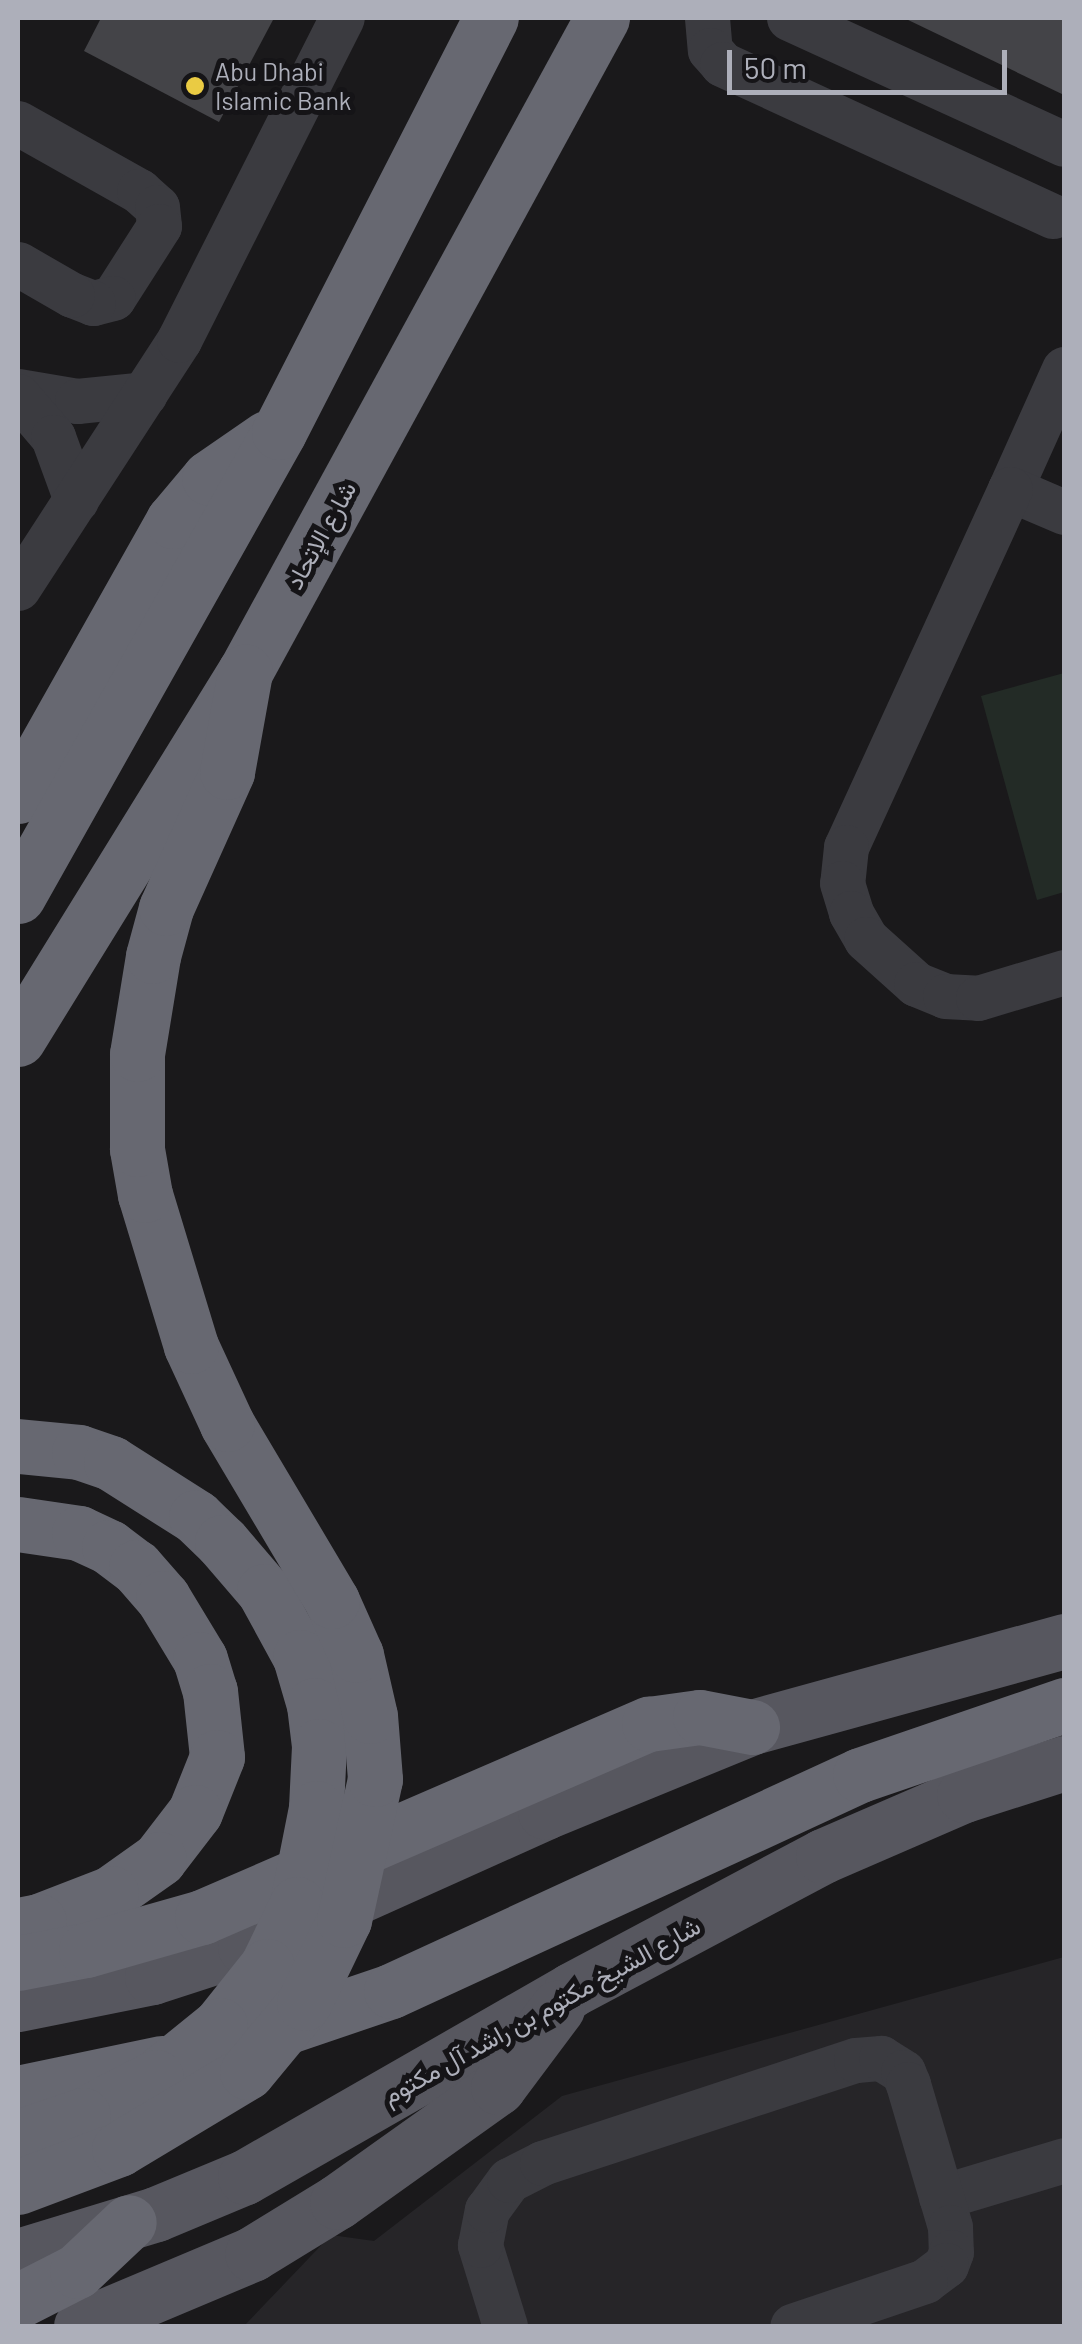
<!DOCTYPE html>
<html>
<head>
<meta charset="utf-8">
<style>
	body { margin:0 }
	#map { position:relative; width:1082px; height:2344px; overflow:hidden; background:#1a191b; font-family:Barlow,Vazirmatn,sans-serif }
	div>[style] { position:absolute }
	.built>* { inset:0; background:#262528 }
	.green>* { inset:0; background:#232b26 }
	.building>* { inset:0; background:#444448 }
	.minor>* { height:45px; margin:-22.5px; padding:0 22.5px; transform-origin:22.5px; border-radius:22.5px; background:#3b3b40 }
	.major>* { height:55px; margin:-27.5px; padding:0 27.5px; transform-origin:27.5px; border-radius:27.5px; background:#57575f }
	.highway>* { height:55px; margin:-27.5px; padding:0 27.5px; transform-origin:27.5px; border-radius:27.5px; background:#676871 }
	.highway-bridge>* { height:55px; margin:-27.5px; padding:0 27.5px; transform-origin:27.5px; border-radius:27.5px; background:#676871 }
	.dots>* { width:28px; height:28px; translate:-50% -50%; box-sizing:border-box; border:5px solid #151417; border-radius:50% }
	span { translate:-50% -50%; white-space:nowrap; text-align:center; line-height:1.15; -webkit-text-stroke:10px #151417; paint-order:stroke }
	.poi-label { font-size:25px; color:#adafba }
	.left { translate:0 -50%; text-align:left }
	.street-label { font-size:25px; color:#adafba }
	.frame { position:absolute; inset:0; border:20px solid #adafba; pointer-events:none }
	.scale { position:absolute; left:727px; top:50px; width:280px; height:45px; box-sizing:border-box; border:5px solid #adafba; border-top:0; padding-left:12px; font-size:30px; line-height:35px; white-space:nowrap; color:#adafba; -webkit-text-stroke:8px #151417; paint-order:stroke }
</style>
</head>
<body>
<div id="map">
	<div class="built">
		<i style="clip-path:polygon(1064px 1957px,1064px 2326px,244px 2326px,331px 2235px,374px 2241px,562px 2096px)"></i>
	</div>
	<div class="green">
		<i style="clip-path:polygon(1064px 673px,1064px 892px,1037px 900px,981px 696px)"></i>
	</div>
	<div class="building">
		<i style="clip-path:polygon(101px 18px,274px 18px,219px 122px,84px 51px)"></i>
		<i style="clip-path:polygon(904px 18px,1064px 18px,1064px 95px)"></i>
	</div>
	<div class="minor">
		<i style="left:707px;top:18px;width:32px;rotate:85deg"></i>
		<i style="left:710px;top:50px;width:18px;rotate:49deg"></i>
		<i style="left:722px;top:64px;width:364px;rotate:24.7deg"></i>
		<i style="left:789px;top:18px;width:302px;rotate:24.6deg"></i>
		<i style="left:18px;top:123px;width:139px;rotate:29.3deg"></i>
		<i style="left:139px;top:191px;width:24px;rotate:42deg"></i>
		<i style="left:157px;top:207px;width:19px;rotate:84deg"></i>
		<i style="left:159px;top:226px;width:85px;rotate:122.6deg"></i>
		<i style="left:113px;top:298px;width:21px;rotate:166deg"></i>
		<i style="left:93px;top:303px;width:22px;rotate:-159deg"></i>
		<i style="left:72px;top:295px;width:62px;rotate:-150.1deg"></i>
		<i style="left:1064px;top:369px;width:132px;rotate:114.2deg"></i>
		<i style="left:1010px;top:489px;width:59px;rotate:23.1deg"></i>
		<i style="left:18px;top:391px;width:60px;rotate:9.6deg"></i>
		<i style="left:77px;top:401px;width:68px;rotate:-5.9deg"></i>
		<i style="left:18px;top:396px;width:54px;rotate:49.5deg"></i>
		<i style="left:53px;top:437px;width:67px;rotate:69.9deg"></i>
		<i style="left:1010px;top:489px;width:394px;rotate:114.6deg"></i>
		<i style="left:846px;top:847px;width:36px;rotate:96deg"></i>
		<i style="left:842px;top:883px;width:31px;rotate:73deg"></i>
		<i style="left:851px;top:913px;width:30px;rotate:60deg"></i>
		<i style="left:866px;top:939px;width:67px;rotate:42deg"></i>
		<i style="left:916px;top:984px;width:31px;rotate:22deg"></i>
		<i style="left:945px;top:996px;width:33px;rotate:3deg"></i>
		<i style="left:978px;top:998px;width:90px;rotate:-16.8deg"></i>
		<i style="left:18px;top:588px;width:296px;rotate:-57deg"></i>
		<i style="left:179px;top:340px;width:361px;rotate:-63.2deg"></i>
		<i style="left:941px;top:2197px;width:128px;rotate:-16.7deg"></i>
		<i style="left:505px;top:2326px;width:85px;rotate:-107.2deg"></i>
		<i style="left:480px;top:2245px;width:36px;rotate:-79deg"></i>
		<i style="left:487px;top:2210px;width:37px;rotate:-54deg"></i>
		<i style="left:509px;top:2180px;width:37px;rotate:-27deg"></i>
		<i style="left:542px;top:2163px;width:330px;rotate:-18.2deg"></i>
		<i style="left:856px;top:2060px;width:25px;rotate:-5deg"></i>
		<i style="left:881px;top:2058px;width:26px;rotate:32deg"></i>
		<i style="left:903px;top:2072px;width:13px;rotate:67deg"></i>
		<i style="left:908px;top:2084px;width:149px;rotate:73.6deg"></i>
		<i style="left:950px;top:2227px;width:25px;rotate:88deg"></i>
		<i style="left:951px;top:2252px;width:14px;rotate:111deg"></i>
		<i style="left:946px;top:2265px;width:26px;rotate:143deg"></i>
		<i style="left:925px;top:2281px;width:140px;rotate:161.3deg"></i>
	</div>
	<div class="major">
		<i style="left:18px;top:2004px;width:137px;rotate:-11.4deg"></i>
		<i style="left:152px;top:1977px;width:98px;rotate:-17.9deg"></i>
		<i style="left:245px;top:1947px;width:329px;rotate:-24.2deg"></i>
		<i style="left:545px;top:1812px;width:224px;rotate:-22.3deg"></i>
		<i style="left:752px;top:1727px;width:324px;rotate:-15.4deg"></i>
		<i style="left:18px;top:2256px;width:144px;rotate:-16.9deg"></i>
		<i style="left:156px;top:2214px;width:96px;rotate:-22.6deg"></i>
		<i style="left:245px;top:2177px;width:376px;rotate:-29.8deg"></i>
		<i style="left:571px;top:1990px;width:285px;rotate:-28deg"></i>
		<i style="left:823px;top:1856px;width:154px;rotate:-23.4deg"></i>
		<i style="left:964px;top:1795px;width:105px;rotate:-17.7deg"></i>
		<i style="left:81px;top:2326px;width:186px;rotate:-22.8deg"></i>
		<i style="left:252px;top:2254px;width:100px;rotate:-31.5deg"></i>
		<i style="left:337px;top:2202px;width:198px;rotate:-35.5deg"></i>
		<i style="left:498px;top:2087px;width:99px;rotate:-53.2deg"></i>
	</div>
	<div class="highway">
		<i style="left:18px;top:796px;width:316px;rotate:-60.6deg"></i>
		<i style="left:173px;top:521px;width:56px;rotate:-50.1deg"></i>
		<i style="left:209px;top:478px;width:70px;rotate:-34.6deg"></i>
		<i style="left:18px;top:896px;width:532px;rotate:-60.64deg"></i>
		<i style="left:279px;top:432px;width:465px;rotate:-62.9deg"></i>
		<i style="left:18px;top:1039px;width:432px;rotate:-58.3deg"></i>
		<i style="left:245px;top:672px;width:745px;rotate:-61.37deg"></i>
		<i style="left:18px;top:1524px;width:62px;rotate:8.4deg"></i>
		<i style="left:79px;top:1533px;width:33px;rotate:25deg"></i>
		<i style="left:109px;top:1547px;width:34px;rotate:37deg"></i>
		<i style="left:136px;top:1567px;width:41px;rotate:48.9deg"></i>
		<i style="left:163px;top:1598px;width:71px;rotate:58.8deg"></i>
		<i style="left:200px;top:1659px;width:34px;rotate:73deg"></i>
		<i style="left:210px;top:1691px;width:66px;rotate:83.9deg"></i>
		<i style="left:217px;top:1757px;width:59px;rotate:111.8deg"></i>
		<i style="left:195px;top:1812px;width:59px;rotate:127.5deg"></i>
		<i style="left:159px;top:1859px;width:59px;rotate:144.7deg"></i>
		<i style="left:111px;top:1893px;width:77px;rotate:158.7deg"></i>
		<i style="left:39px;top:1921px;width:21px;rotate:169deg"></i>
		<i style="left:18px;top:1963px;width:69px;rotate:-10.8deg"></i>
		<i style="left:86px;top:1950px;width:121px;rotate:-15.9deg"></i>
		<i style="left:202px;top:1917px;width:487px;rotate:-23.4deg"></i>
		<i style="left:649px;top:1724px;width:51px;rotate:-7.8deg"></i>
		<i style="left:700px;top:1717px;width:53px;rotate:10.9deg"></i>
		<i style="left:259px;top:2036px;width:139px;rotate:-18.8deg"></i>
		<i style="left:391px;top:1991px;width:516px;rotate:-24.73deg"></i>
		<i style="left:860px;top:1775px;width:216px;rotate:-18.9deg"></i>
		<i style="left:18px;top:2093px;width:147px;rotate:-11.8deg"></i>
		<i style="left:18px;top:2301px;width:66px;rotate:-27deg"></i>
		<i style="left:77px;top:2271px;width:71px;rotate:-43.3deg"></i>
	</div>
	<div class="highway-bridge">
		<i style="left:18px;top:1446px;width:61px;rotate:5.6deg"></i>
		<i style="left:79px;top:1452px;width:34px;rotate:19deg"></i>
		<i style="left:111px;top:1463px;width:101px;rotate:32.4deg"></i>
		<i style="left:196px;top:1517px;width:36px;rotate:44deg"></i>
		<i style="left:222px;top:1542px;width:65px;rotate:49.4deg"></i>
		<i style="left:264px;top:1591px;width:75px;rotate:61.4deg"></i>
		<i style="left:300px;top:1657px;width:50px;rotate:73.7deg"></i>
		<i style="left:314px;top:1705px;width:41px;rotate:83deg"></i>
		<i style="left:319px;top:1746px;width:62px;rotate:92.8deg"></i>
		<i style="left:316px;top:1808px;width:98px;rotate:101.2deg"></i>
		<i style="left:297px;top:1904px;width:69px;rotate:115.8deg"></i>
		<i style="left:267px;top:1966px;width:75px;rotate:128.5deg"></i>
		<i style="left:220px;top:2025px;width:82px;rotate:140.9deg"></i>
		<i style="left:156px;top:2077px;width:82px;rotate:152.5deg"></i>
		<i style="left:83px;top:2115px;width:69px;rotate:161.3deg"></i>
		<i style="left:18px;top:2187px;width:108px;rotate:-20.6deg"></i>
		<i style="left:119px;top:2149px;width:149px;rotate:-31deg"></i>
		<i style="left:247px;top:2072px;width:89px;rotate:-50.4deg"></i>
		<i style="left:304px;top:2003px;width:92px;rotate:-64.3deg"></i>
		<i style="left:344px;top:1920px;width:144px;rotate:-77.6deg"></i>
		<i style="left:375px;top:1779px;width:63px;rotate:-94.5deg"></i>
		<i style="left:370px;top:1716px;width:63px;rotate:-102.9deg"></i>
		<i style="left:356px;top:1655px;width:59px;rotate:-114deg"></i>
		<i style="left:332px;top:1601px;width:206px;rotate:-120.7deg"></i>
		<i style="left:227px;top:1424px;width:86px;rotate:-114.8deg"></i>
		<i style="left:191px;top:1346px;width:158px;rotate:-106.9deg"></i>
		<i style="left:145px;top:1195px;width:47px;rotate:-99.9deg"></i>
		<i style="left:137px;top:1149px;width:95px;rotate:-90deg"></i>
		<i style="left:137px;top:1054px;width:99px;rotate:-80.7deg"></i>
		<i style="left:153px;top:956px;width:50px;rotate:-74.8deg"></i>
		<i style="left:166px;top:908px;width:149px;rotate:-65.8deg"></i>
		<i style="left:227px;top:772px;width:102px;rotate:-79.8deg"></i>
	</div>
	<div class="dots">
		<i style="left:195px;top:86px;background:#eacb43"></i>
	</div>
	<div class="poi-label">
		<span class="left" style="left:215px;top:86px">Abu Dhabi<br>Islamic Bank</span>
	</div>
	<div class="street-label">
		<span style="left:320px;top:535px;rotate:-61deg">شارع الإتحاد</span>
		<span style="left:541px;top:2010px;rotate:-29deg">شارع الشيخ مكتوم بن راشد آل مكتوم</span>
	</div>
	<div class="frame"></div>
	<div class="scale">50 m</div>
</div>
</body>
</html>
